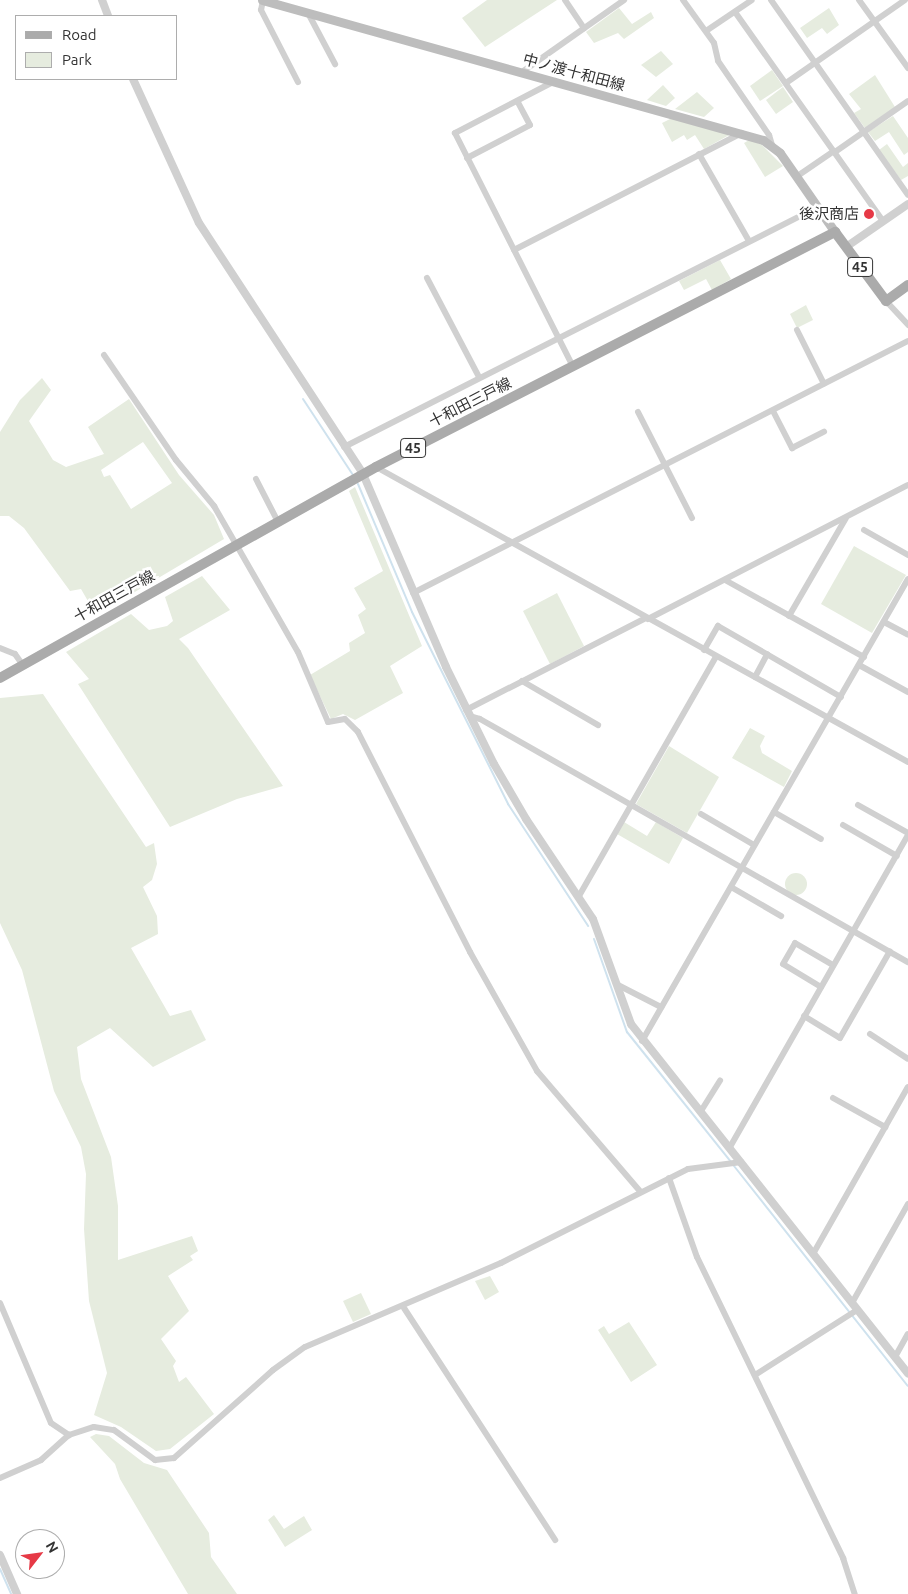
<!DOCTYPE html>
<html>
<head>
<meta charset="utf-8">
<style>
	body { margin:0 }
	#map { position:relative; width:908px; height:1594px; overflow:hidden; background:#fff; font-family:Ubuntu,"Noto Sans JP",sans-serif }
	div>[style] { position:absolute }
	.green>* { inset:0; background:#e6ecdf }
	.round { border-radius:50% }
	.stream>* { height:2px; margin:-1px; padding:0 1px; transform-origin:1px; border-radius:1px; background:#cfe2ee }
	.minor>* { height:6px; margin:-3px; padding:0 3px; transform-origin:3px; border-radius:3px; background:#d0d0d0 }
	.tertiary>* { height:8px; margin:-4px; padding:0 4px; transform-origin:4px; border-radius:4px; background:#d0d0d0 }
	.secondary>* { height:9px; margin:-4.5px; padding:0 4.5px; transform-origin:4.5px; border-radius:4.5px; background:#bdbdbd }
	.primary>* { height:10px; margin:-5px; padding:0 5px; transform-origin:5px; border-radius:5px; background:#ababab }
	.dots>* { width:14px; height:14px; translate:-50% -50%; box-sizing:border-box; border:2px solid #fff; border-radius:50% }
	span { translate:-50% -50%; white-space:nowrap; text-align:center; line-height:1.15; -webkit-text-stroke:5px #fff; paint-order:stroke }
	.shield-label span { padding:1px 4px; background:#fff; border:1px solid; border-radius:4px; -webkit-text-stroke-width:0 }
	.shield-label { font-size:14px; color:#333; font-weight:700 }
	.street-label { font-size:15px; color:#333 }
	.poi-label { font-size:15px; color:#333 }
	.right { translate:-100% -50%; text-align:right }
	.legend { position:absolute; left:15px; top:15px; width:162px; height:65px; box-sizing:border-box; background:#fff; border:1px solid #adadad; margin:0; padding:6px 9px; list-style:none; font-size:15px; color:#333 }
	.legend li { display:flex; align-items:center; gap:10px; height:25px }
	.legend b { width:25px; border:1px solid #adadad }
	.north { position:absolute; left:15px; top:1529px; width:50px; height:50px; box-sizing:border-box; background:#fff; border:1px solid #adadad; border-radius:50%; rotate:60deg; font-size:14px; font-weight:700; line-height:20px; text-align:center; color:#333 }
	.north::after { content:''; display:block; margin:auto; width:18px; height:22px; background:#e63946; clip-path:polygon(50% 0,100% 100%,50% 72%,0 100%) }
</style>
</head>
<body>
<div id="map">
	<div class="green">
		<i style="clip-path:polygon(487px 0,557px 0,485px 47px,462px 18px)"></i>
		<i style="clip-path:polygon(619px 8px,632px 24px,651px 12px,654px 18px,624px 39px,618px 33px,594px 43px,586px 32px)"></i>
		<i style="clip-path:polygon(829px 8px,839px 25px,827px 34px,822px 28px,807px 38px,800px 28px)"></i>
		<i style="clip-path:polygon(661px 51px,673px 64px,656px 77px,641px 65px)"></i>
		<i style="clip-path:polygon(772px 70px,783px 86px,760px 101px,750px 86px)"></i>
		<i style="clip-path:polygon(875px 75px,895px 107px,865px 128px,854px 113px,861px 109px,849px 94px)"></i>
		<i style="clip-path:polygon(663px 85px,675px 98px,666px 106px,647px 100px)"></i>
		<i style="clip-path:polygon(783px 87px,793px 102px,776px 114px,766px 100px)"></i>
		<i style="clip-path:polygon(697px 92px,714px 108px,704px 117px,675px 109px)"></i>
		<i style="clip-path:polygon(893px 116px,908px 138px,908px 152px,904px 155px,889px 132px,875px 141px,868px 132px)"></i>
		<i style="clip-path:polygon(672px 118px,731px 134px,704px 149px,695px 135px,687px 140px,684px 135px,672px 142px,662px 123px)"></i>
		<i style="clip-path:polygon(751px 139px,762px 145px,783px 166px,765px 177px,744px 143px)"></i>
		<i style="clip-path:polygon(887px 144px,903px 167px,908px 163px,908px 176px,901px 180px,879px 150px)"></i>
		<i style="clip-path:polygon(720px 260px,731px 279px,712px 290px,706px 279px,684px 290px,679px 281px)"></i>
		<i style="clip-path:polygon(806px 305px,813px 320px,797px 328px,790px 314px)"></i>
		<i style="clip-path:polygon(evenodd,42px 378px,51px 390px,29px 421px,53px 460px,66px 467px,104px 454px,88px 427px,129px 399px,179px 475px,214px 515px,224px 539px,96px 615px,81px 589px,70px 591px,24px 528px,9px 516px,0 516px,0 432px,20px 400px,42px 378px,143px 442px,172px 483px,131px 509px,110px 475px,104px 477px,101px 470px,143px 442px)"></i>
		<i style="clip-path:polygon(355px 487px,422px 646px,390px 666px,403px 693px,355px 720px,343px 714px,331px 719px,310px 675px,350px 651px,349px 643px,365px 633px,358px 615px,366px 609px,354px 588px,383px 571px,349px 491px)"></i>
		<i style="clip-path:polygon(854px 546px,906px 575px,872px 633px,821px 604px)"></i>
		<i style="clip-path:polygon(202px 576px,230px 610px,179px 639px,188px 648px,283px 786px,237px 799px,170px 827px,78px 684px,89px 679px,66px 652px,131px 614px,149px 630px,167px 626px,173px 621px,165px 597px)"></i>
		<i style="clip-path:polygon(557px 593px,584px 646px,550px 664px,523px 611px)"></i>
		<i style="clip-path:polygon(43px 694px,146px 847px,154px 843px,157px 864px,152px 880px,143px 887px,157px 916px,158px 934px,131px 948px,170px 1016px,191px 1010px,206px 1040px,153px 1067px,110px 1028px,77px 1047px,81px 1079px,111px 1157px,118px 1206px,118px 1260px,192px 1236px,198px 1251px,190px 1256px,193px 1260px,168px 1276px,189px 1311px,161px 1339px,176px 1361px,173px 1366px,179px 1382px,186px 1377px,214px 1414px,170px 1449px,156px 1451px,121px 1427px,94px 1415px,107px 1373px,89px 1301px,84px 1229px,86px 1174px,81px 1147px,54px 1091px,22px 970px,0 923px,0 698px)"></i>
		<i style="clip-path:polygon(750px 728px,765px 736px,760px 746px,762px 753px,792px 771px,784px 787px,732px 758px)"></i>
		<i style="clip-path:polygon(669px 746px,719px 777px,687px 833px,636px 804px)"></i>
		<i style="clip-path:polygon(624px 822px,647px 836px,656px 822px,683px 838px,669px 864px,617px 834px)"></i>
		<i class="round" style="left:785px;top:873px;width:22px;height:22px"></i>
		<i style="clip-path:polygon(490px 1276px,499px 1292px,485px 1300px,475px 1281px)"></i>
		<i style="clip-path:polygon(361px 1293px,371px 1314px,353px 1322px,343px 1301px)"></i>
		<i style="clip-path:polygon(629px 1322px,657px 1365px,631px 1382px,598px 1330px,604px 1326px,609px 1334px)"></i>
		<i style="clip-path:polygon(96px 1434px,109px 1436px,144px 1463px,167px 1470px,209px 1533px,211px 1557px,237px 1594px,188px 1594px,120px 1479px,115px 1464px,90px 1437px)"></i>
		<i style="clip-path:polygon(274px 1515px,284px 1529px,304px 1516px,312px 1530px,285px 1547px,268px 1520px)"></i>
	</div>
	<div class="stream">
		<i style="left:303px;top:399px;width:91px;rotate:56.7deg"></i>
		<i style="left:358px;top:484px;width:139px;rotate:67.1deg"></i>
		<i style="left:412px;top:612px;width:215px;rotate:63.4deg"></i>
		<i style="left:508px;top:804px;width:146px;rotate:56.7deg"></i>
		<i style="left:594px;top:939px;width:99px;rotate:70.5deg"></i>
		<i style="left:627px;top:1032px;width:166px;rotate:51.3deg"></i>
		<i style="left:734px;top:1166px;width:280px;rotate:51.7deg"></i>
		<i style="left:0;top:1569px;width:27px;rotate:66deg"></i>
	</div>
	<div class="minor">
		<i style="left:263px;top:0;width:10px;rotate:101deg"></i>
		<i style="left:261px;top:10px;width:81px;rotate:62.8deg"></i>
		<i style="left:565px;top:0;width:34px;rotate:56deg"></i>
		<i style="left:683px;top:0;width:53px;rotate:54.2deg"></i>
		<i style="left:714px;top:43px;width:18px;rotate:77deg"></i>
		<i style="left:718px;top:61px;width:90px;rotate:55.4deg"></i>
		<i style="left:769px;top:135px;width:10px;rotate:73deg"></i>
		<i style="left:771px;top:0;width:238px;rotate:54.9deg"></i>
		<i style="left:859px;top:0;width:84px;rotate:54.2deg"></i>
		<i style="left:735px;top:12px;width:256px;rotate:54.7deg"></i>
		<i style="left:308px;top:13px;width:58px;rotate:62.1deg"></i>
		<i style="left:706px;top:31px;width:55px;rotate:-34deg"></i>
		<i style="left:522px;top:72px;width:125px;rotate:-35.2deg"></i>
		<i style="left:555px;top:81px;width:113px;rotate:152.5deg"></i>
		<i style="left:455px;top:133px;width:262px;rotate:63.2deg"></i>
		<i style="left:786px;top:83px;width:145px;rotate:-34.9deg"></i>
		<i style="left:835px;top:152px;width:89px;rotate:-34.9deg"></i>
		<i style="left:699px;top:154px;width:100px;rotate:60.1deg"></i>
		<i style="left:467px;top:158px;width:71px;rotate:-27.6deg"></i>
		<i style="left:530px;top:125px;width:27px;rotate:-118deg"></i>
		<i style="left:796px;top:177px;width:46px;rotate:-34.4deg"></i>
		<i style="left:514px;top:250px;width:256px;rotate:-27.2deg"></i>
		<i style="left:427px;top:278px;width:112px;rotate:62.3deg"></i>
		<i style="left:886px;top:301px;width:33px;rotate:47deg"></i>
		<i style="left:797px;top:330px;width:60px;rotate:63.4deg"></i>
		<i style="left:104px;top:355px;width:127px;rotate:55.6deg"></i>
		<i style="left:176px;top:460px;width:60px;rotate:50.4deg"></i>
		<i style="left:214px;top:506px;width:168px;rotate:60.1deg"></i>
		<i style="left:298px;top:652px;width:76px;rotate:66.8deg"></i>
		<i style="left:328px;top:722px;width:17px;rotate:-10deg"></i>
		<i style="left:345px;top:719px;width:18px;rotate:45deg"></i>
		<i style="left:358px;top:732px;width:247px;rotate:63deg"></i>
		<i style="left:470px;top:952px;width:137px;rotate:60.6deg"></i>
		<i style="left:537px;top:1071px;width:158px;rotate:49.4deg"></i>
		<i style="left:773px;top:411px;width:42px;rotate:62.8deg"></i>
		<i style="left:792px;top:448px;width:36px;rotate:-27deg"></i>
		<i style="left:638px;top:412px;width:119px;rotate:63deg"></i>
		<i style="left:344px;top:447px;width:531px;rotate:-26.85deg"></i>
		<i style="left:376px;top:467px;width:608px;rotate:29.01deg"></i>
		<i style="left:256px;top:479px;width:48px;rotate:62.9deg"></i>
		<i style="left:864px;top:530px;width:51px;rotate:29.6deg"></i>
		<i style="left:725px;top:580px;width:159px;rotate:29deg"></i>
		<i style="left:413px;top:593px;width:555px;rotate:-26.98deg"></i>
		<i style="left:789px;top:616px;width:113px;rotate:-59.8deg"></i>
		<i style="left:648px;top:619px;width:292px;rotate:-27.3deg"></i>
		<i style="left:884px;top:622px;width:27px;rotate:28deg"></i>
		<i style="left:0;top:648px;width:16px;rotate:22deg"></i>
		<i style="left:15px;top:654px;width:12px;rotate:55deg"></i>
		<i style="left:704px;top:650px;width:28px;rotate:-60deg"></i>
		<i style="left:718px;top:626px;width:142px;rotate:30deg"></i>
		<i style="left:859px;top:665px;width:56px;rotate:28.9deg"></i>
		<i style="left:755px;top:677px;width:26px;rotate:-62deg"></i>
		<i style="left:522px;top:681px;width:88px;rotate:30.1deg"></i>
		<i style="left:466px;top:710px;width:202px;rotate:-27.1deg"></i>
		<i style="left:470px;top:716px;width:10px;rotate:17deg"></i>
		<i style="left:480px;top:719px;width:492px;rotate:29.6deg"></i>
		<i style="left:858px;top:805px;width:57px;rotate:29.2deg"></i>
		<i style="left:774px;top:812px;width:54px;rotate:29.9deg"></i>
		<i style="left:701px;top:814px;width:61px;rotate:30.3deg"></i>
		<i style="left:843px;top:825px;width:62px;rotate:29.9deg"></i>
		<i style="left:731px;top:887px;width:58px;rotate:30.1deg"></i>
		<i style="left:579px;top:896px;width:275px;rotate:-60.2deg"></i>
		<i style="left:616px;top:984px;width:51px;rotate:27.1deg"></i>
		<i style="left:821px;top:987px;width:44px;rotate:-148.8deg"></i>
		<i style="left:783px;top:964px;width:24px;rotate:-60deg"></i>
		<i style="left:795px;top:943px;width:44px;rotate:30.1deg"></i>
		<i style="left:804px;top:1016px;width:42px;rotate:31.4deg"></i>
		<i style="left:840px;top:1038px;width:100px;rotate:-60.1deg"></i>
		<i style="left:870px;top:1034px;width:45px;rotate:33.3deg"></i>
		<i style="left:642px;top:1041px;width:533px;rotate:-60.07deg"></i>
		<i style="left:833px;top:1098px;width:60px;rotate:29.1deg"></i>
		<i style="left:701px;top:1111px;width:36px;rotate:-58deg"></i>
		<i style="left:730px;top:1147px;width:359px;rotate:-60.3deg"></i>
		<i style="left:669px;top:1178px;width:84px;rotate:70.5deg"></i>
		<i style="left:697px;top:1257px;width:335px;rotate:64.1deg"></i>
		<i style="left:843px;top:1558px;width:38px;rotate:72deg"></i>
		<i style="left:813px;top:1254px;width:192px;rotate:-60.4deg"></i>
		<i style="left:0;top:1303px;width:130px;rotate:67deg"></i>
		<i style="left:51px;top:1423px;width:22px;rotate:34deg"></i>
		<i style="left:852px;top:1303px;width:114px;rotate:-60.5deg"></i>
		<i style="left:404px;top:1308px;width:277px;rotate:56.9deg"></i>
		<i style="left:895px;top:1357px;width:26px;rotate:-61deg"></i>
		<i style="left:755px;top:1375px;width:121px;rotate:-32.5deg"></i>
		<i style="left:0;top:1478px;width:45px;rotate:-23.7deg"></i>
		<i style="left:41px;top:1460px;width:38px;rotate:-42deg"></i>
		<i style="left:69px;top:1435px;width:26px;rotate:-18deg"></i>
		<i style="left:94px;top:1427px;width:20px;rotate:9deg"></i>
		<i style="left:114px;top:1430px;width:51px;rotate:36.2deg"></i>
		<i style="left:155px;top:1460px;width:19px;rotate:-6deg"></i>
		<i style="left:174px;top:1458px;width:132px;rotate:-41.6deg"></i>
		<i style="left:273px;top:1370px;width:39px;rotate:-36deg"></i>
		<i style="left:305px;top:1347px;width:213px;rotate:-23.2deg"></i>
		<i style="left:501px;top:1263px;width:209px;rotate:-26.7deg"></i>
		<i style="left:688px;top:1169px;width:54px;rotate:-7.4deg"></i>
	</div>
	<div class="tertiary">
		<i style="left:102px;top:0;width:17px;rotate:69deg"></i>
		<i style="left:133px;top:79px;width:158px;rotate:65.4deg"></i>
		<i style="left:199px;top:223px;width:300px;rotate:56.8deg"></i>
		<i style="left:363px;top:474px;width:210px;rotate:66.7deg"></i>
		<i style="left:446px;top:667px;width:108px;rotate:63.7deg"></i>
		<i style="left:494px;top:764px;width:64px;rotate:59.8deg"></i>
		<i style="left:526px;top:819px;width:120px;rotate:56.2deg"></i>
		<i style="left:593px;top:919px;width:112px;rotate:70.1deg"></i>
		<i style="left:631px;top:1024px;width:446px;rotate:51.6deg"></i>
		<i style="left:846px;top:247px;width:75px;rotate:-34.7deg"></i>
		<i style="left:0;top:1555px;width:43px;rotate:66.4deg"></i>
	</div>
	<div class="secondary">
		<i style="left:262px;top:0;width:520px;rotate:15.61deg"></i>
		<i style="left:763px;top:140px;width:21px;rotate:37deg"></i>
		<i style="left:780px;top:153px;width:96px;rotate:55.2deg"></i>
	</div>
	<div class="primary">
		<i style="left:0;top:678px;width:431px;rotate:-29.3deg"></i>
		<i style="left:376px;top:467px;width:516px;rotate:-27.11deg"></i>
		<i style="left:835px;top:232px;width:86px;rotate:53.5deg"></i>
		<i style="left:886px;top:301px;width:27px;rotate:-36deg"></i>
	</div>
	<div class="dots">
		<i style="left:869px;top:214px;background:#e63946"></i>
	</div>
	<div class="shield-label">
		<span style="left:860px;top:267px">45</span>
		<span style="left:413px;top:448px">45</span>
	</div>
	<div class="street-label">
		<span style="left:574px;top:72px;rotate:15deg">中ノ渡十和田線</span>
		<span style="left:470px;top:402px;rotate:-27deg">十和田三戸線</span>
		<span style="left:114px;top:596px;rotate:-29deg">十和田三戸線</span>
	</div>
	<div class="poi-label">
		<span class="right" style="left:859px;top:214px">後沢商店</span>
	</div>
	<ul class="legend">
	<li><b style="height:6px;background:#ababab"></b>Road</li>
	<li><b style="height:14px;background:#e6ecdf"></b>Park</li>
	</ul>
	<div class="north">N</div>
</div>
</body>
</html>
